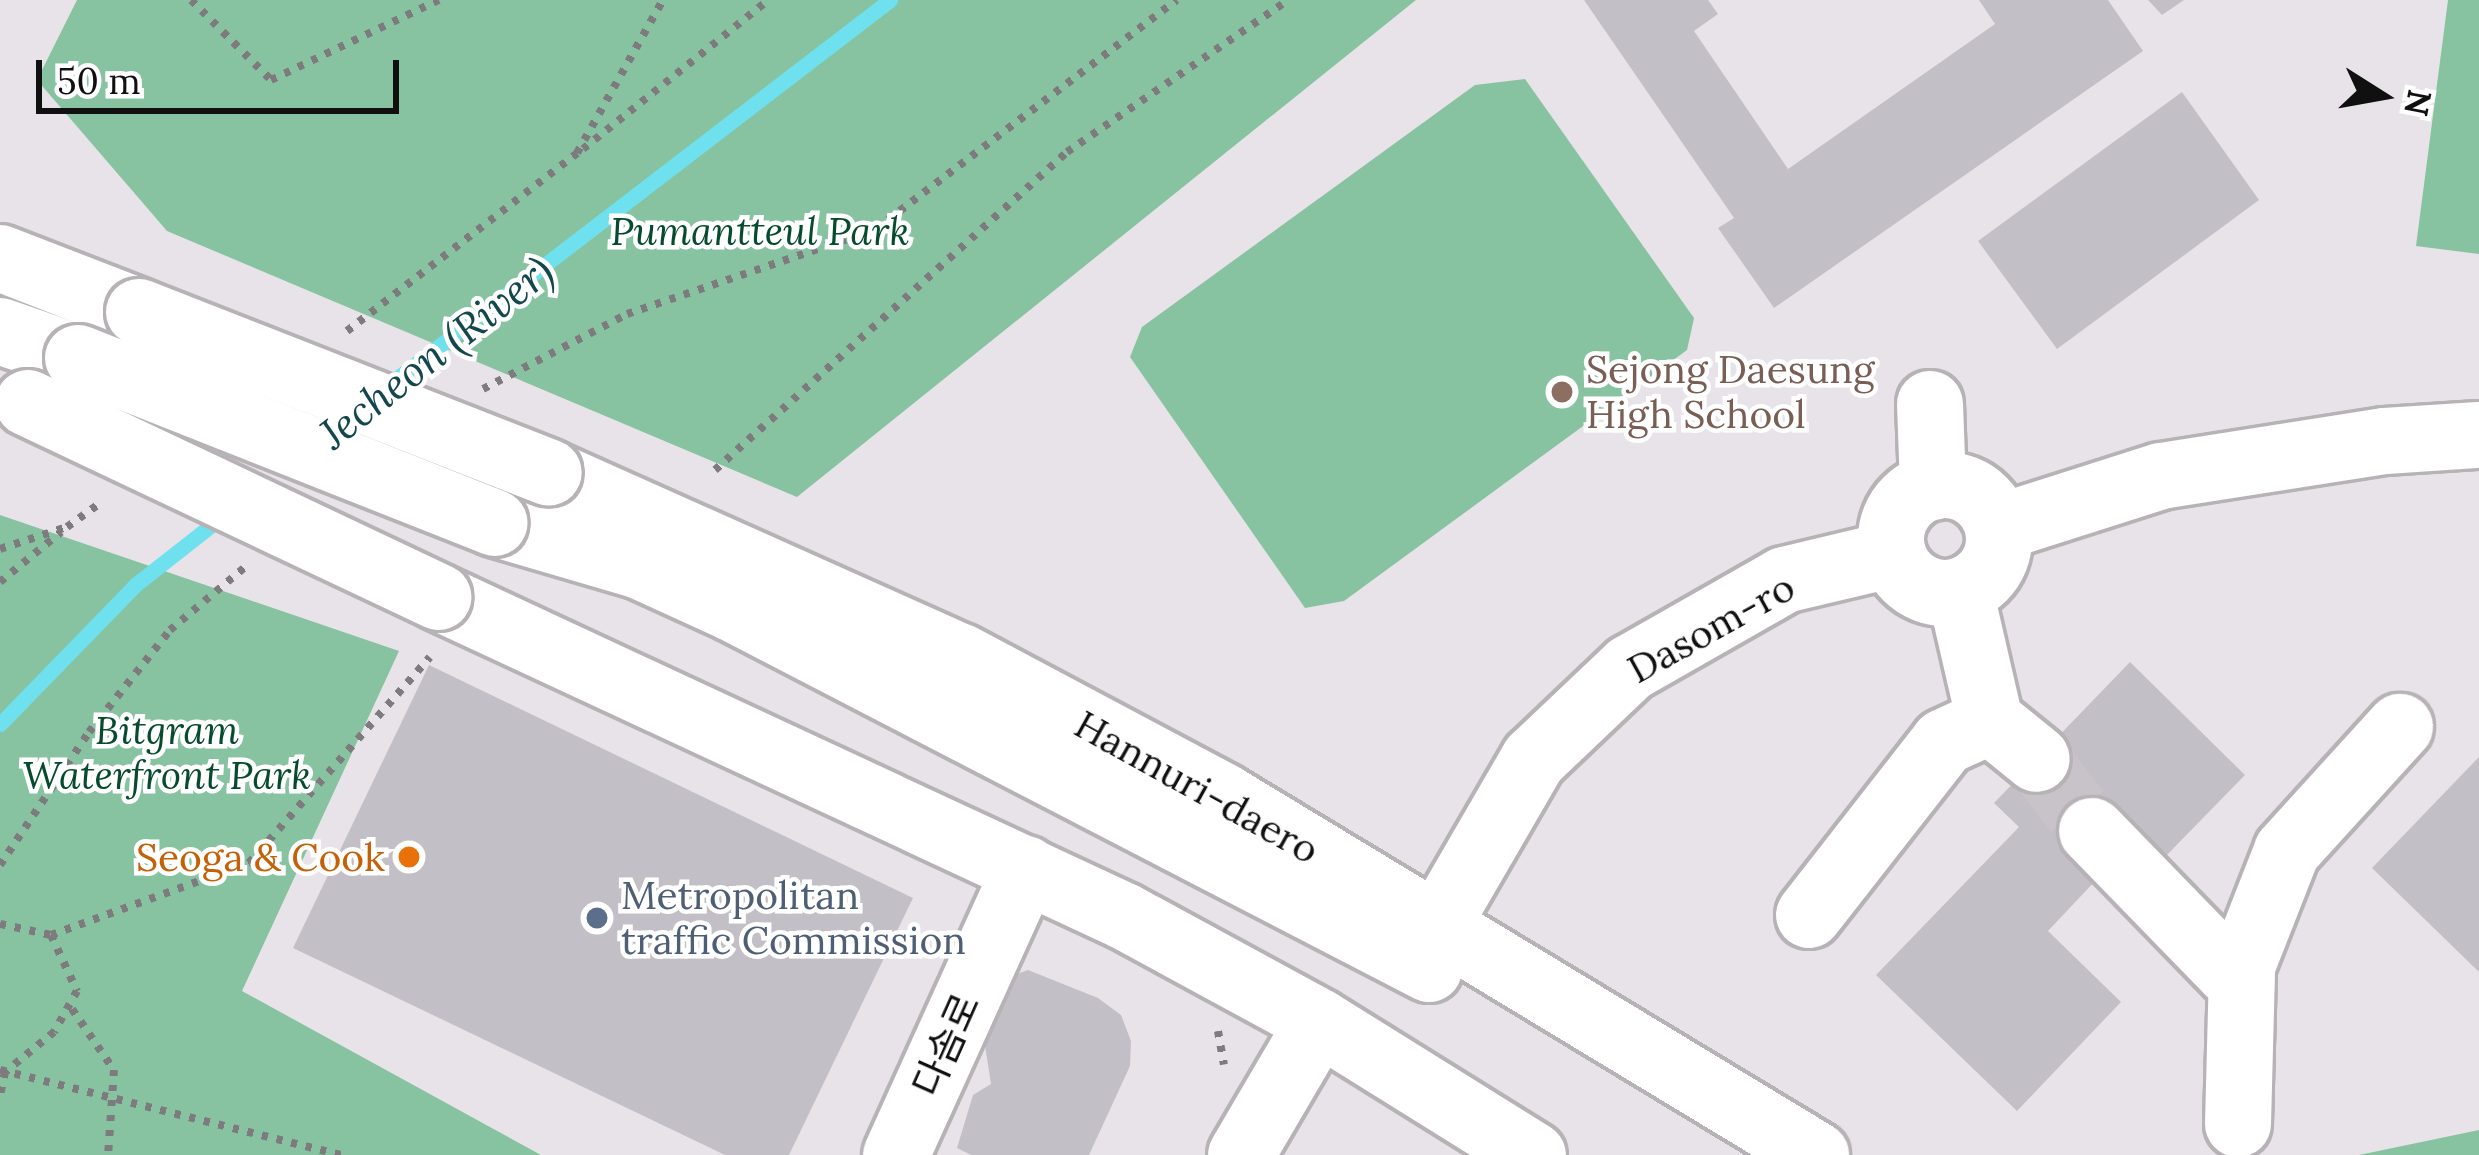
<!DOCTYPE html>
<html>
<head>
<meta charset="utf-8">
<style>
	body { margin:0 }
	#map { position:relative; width:2479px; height:1155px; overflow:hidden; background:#e8e3e8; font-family:Lora,"Noto Sans KR",serif }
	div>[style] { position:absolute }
	.green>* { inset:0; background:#87c3a1 }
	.stream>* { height:15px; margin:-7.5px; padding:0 7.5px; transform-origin:7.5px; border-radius:7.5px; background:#6ee0ee }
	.building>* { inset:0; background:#c2c0c6 }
	.minor-tunnel>* { height:66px; margin-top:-33px; transform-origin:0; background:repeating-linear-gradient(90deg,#c8c3c8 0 66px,transparent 0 99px) }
	.path>* { height:8px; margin-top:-4px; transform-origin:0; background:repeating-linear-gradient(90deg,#7e7b7e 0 6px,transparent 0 15px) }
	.roads { filter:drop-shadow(3px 0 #b7b2b6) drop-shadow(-3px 0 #b7b2b6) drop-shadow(0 3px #b7b2b6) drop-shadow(0 -3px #b7b2b6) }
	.minor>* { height:66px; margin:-33px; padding:0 33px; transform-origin:33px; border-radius:33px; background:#fff }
	.minor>.ring { margin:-33px; padding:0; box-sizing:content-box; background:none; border:66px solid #fff; border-radius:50% }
	.bridges { filter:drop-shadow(3px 0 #b7b2b6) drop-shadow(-3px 0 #b7b2b6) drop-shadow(0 3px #b7b2b6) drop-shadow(0 -3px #b7b2b6) }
	.minor-bridge>* { height:66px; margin:-33px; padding:0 33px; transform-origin:33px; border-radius:33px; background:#fff }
	.dots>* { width:33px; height:33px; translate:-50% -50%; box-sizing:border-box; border:6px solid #fff; border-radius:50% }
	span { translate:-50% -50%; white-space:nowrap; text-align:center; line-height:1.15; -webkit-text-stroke:9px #fff; paint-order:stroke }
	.park-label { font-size:39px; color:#064b2e; font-style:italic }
	.education-label { font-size:39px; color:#785e54 }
	.left { translate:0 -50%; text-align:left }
	.street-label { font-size:39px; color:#111011 }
	.food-label { font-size:39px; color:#c56008 }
	.right { translate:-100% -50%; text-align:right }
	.service-label { font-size:39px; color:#4e5e75 }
	.water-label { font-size:42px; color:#13474d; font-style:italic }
	.north { position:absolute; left:2323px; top:36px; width:120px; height:120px; -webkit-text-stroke:9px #fff; paint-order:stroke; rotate:101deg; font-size:33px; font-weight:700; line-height:48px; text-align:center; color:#111011 }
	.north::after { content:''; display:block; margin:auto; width:42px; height:54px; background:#111011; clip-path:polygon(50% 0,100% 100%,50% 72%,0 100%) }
	.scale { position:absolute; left:36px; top:60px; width:363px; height:54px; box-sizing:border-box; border:6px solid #111011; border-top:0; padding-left:15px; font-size:36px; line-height:42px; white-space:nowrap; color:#111011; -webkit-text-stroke:9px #fff; paint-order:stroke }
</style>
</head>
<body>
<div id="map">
	<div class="green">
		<i style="clip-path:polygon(77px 0,1416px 0,797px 497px,167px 231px,37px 80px)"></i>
		<i style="clip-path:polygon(2448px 0,2479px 0,2479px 254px,2416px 246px)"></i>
		<i style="clip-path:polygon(1525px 79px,1694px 318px,1687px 350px,1344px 601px,1305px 608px,1130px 357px,1142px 327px,1475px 85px)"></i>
		<i style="clip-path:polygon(0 515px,399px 651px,242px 991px,541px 1155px,0 1155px)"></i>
		<i style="clip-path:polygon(2479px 1130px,2479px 1155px,2359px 1155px)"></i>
	</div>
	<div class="stream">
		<i style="left:383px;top:389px;width:639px;rotate:-37.5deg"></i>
		<i style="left:0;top:724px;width:194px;rotate:-45.8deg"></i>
		<i style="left:135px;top:585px;width:112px;rotate:-38.1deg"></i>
	</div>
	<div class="building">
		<i style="clip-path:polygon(1584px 0,1708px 0,1718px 14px,1694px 31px,1788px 169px,1995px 24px,1979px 0,2108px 0,2143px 51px,1774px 308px,1718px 228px,1734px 218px)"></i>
		<i style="clip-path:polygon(2148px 0,2184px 0,2162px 15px)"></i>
		<i style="clip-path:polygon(2182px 92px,2259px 200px,2057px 349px,1978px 241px)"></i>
		<i style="clip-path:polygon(2130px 662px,2245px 775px,2161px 861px,2097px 879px,2048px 931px,2121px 1002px,2017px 1111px,1876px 975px,2019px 827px,1994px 803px)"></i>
		<i style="clip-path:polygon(429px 665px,913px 898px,789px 1155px,725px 1155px,293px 948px)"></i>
		<i style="clip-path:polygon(2479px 757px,2479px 972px,2372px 868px)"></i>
		<i style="clip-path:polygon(1028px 970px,1098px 998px,1121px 1015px,1131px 1041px,1130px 1066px,1089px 1155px,971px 1155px,957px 1148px,973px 1095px,991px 1084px,984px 1039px,1008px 977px)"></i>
	</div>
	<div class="minor-tunnel">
		<i style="left:2037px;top:759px;width:91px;rotate:52.6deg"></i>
	</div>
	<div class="path">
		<i style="left:191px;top:0;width:113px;rotate:45deg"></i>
		<i style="left:271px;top:80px;width:186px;rotate:-25.5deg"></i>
		<i style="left:583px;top:149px;width:238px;rotate:-38.8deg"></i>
		<i style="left:347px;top:331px;width:291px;rotate:-37.7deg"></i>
		<i style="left:577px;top:153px;width:176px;rotate:-60.7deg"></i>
		<i style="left:483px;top:389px;width:162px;rotate:-27.5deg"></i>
		<i style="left:627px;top:314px;width:263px;rotate:-18.8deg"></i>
		<i style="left:876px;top:229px;width:378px;rotate:-37.3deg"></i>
		<i style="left:715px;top:470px;width:474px;rotate:-42.1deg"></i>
		<i style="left:1067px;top:152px;width:268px;rotate:-34.5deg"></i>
		<i style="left:0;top:549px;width:71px;rotate:-18.2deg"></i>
		<i style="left:67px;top:527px;width:44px;rotate:-35.8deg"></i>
		<i style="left:0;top:582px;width:79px;rotate:-39.3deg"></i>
		<i style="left:0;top:865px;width:160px;rotate:-56.2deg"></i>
		<i style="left:89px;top:732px;width:130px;rotate:-51.5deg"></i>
		<i style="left:170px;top:630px;width:98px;rotate:-40deg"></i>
		<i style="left:0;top:924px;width:52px;rotate:12.2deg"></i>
		<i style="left:51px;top:935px;width:62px;rotate:65.1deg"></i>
		<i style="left:77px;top:991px;width:47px;rotate:119.3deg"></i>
		<i style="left:54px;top:1032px;width:63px;rotate:140.8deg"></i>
		<i style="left:5px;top:1072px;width:24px;rotate:102deg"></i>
		<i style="left:51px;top:935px;width:211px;rotate:-20deg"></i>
		<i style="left:249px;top:863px;width:274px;rotate:-48.7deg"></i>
		<i style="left:72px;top:1009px;width:74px;rotate:55.5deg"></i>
		<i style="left:114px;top:1070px;width:85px;rotate:94deg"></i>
		<i style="left:1218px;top:1031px;width:34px;rotate:80deg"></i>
		<i style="left:0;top:1070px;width:352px;rotate:14deg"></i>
	</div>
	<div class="roads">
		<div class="minor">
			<i style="left:0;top:258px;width:149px;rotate:21.2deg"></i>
			<i style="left:0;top:331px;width:83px;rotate:19.1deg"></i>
			<i style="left:1930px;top:404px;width:83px;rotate:87.9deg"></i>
			<i style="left:549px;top:473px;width:451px;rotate:24.1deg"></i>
			<i style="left:961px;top:657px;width:298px;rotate:28deg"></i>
			<i style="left:1224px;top:797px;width:692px;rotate:31.16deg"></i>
			<i class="ring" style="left:1891px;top:485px;width:42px;height:42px"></i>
			<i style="left:494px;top:523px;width:152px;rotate:16.4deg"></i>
			<i style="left:640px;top:566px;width:101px;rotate:24.5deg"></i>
			<i style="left:732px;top:608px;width:785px;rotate:27.38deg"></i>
			<i style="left:1998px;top:528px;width:171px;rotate:-17.7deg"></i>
			<i style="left:2161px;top:476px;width:227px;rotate:-8.9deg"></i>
			<i style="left:2385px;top:441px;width:94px;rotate:-3.7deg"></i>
			<i style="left:1960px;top:591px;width:133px;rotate:77deg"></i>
			<i style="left:1990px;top:721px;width:60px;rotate:39deg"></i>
			<i style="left:438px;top:597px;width:757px;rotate:24.94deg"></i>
			<i style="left:1124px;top:916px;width:222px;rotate:28.5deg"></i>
			<i style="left:1319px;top:1022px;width:252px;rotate:31.9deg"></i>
			<i style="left:2092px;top:831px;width:214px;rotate:45.8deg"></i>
			<i style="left:1809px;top:915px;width:219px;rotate:-52deg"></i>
			<i style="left:1944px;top:742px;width:51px;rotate:-24.5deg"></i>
			<i style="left:1437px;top:926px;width:193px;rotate:-59.9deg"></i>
			<i style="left:1534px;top:759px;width:132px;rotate:-43.5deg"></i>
			<i style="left:1630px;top:668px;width:177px;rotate:-29.7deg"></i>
			<i style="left:1784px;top:580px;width:112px;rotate:-13.4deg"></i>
			<i style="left:2238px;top:1124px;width:158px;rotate:-88.5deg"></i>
			<i style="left:2242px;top:966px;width:123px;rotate:-68.6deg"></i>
			<i style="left:2287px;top:851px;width:168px;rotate:-47.7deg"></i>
			<i style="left:896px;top:1155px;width:314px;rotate:-65.6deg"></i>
			<i style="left:1241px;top:1155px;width:154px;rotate:-59.6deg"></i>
		</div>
	</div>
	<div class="bridges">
		<div class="minor-bridge">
			<i style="left:139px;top:312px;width:440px;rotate:21.4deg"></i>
			<i style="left:78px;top:358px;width:448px;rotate:21.6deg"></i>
			<i style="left:28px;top:403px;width:454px;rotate:25.3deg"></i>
		</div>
	</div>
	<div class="dots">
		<i style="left:1562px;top:392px;background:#8d6e63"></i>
		<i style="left:409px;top:857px;background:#e8710a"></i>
		<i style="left:597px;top:918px;background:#5c6f8a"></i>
	</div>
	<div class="park-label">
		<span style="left:760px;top:231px">Pumantteul Park</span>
		<span style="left:167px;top:753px">Bitgram<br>Waterfront Park</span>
	</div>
	<div class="education-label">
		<span class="left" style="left:1586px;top:392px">Sejong Daesung<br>High School</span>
	</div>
	<div class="street-label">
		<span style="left:1711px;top:628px;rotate:-29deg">Dasom-ro</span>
		<span style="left:1197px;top:787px;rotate:29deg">Hannuri-daero</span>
		<span style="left:946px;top:1045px;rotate:-66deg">다솜로</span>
	</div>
	<div class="food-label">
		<span class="right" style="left:385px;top:857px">Seoga &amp; Cook</span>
	</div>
	<div class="service-label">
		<span class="left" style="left:621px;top:918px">Metropolitan<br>traffic Commission</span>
	</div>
	<div class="water-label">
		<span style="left:436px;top:352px;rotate:-38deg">Jecheon (River)</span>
	</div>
	<div class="north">N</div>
	<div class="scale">50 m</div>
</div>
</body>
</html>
